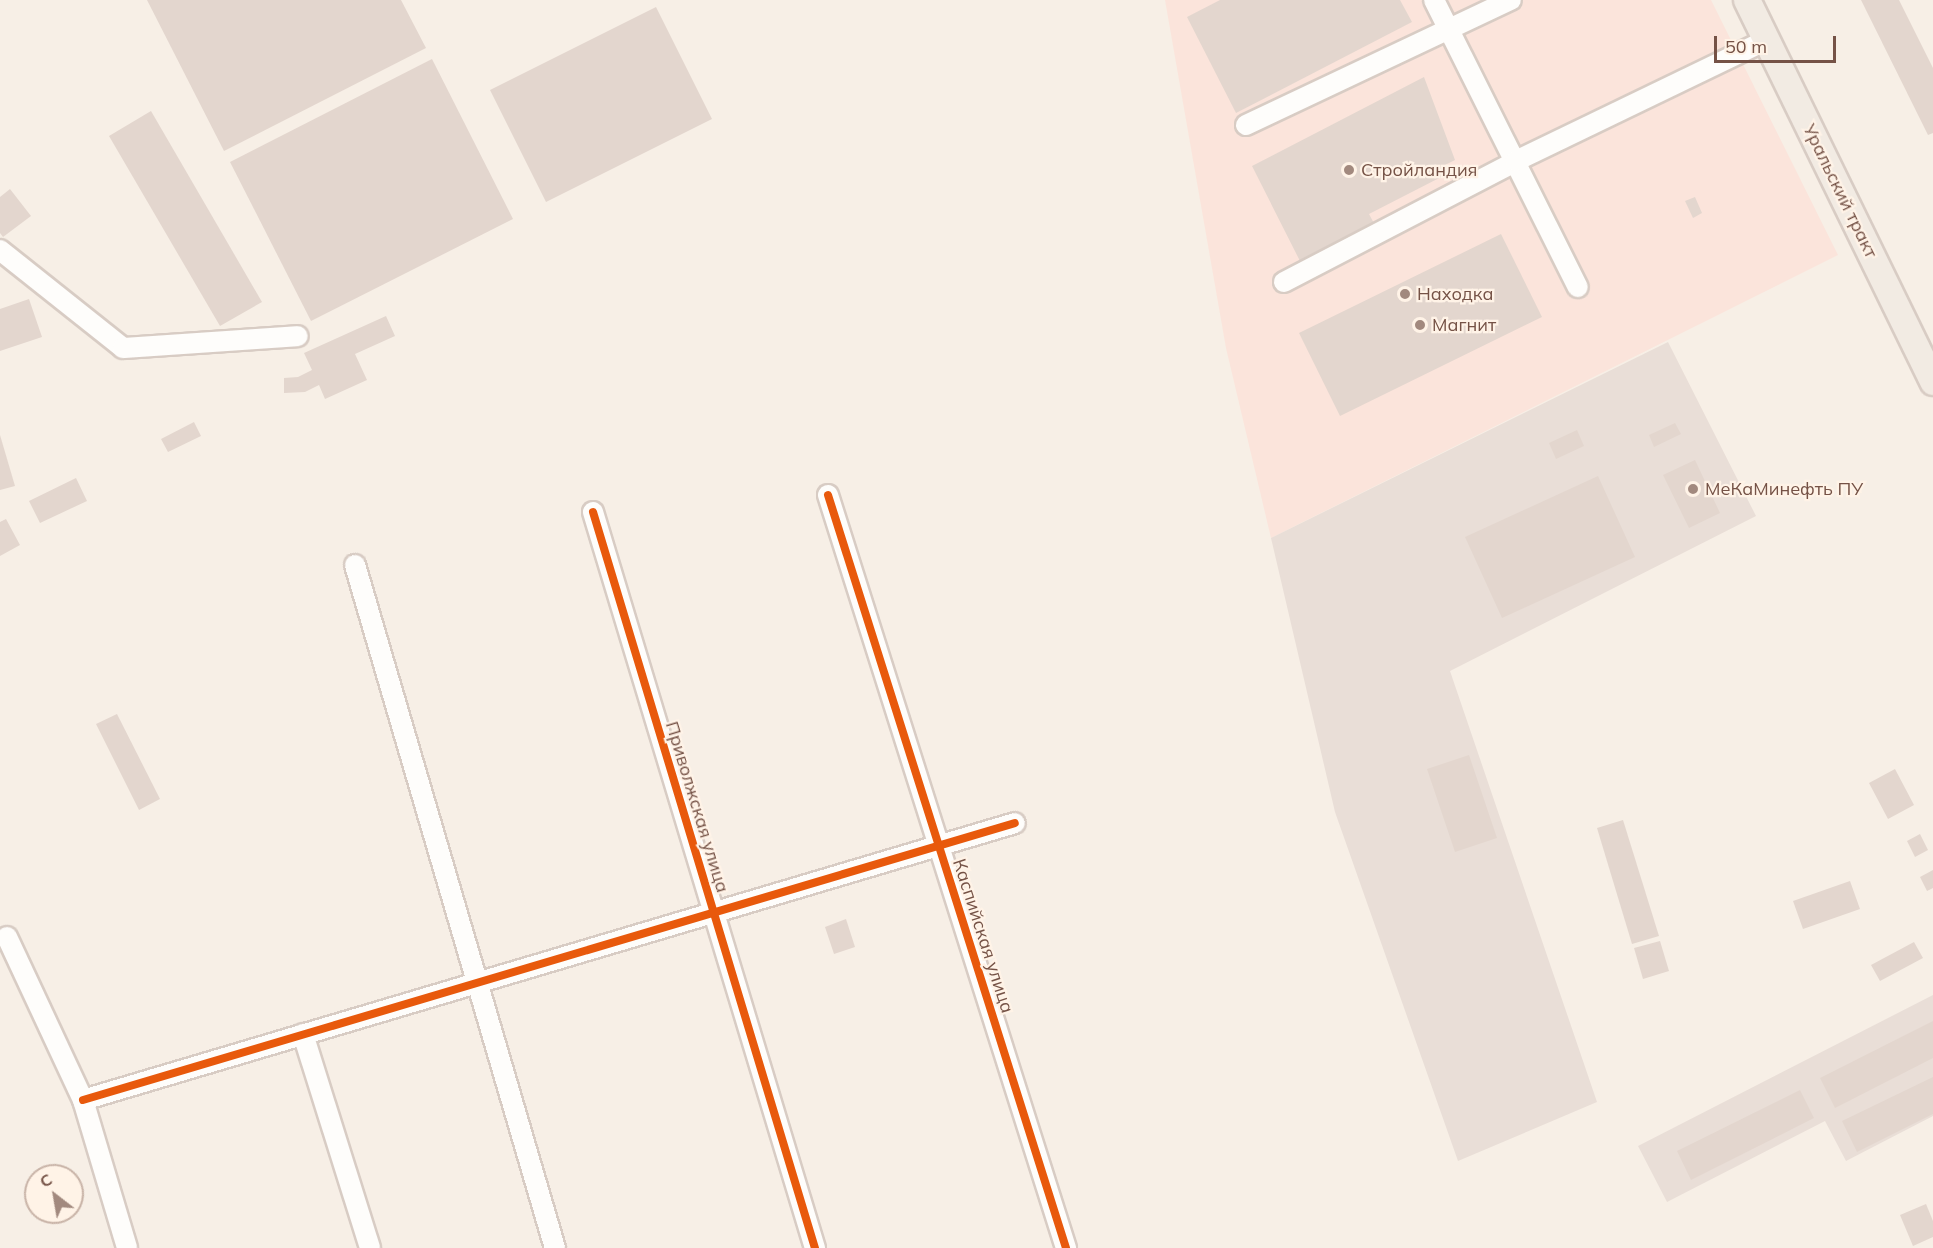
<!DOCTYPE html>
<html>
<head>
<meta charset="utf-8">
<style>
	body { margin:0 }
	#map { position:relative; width:1933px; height:1248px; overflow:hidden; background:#f7efe6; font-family:Mulish,sans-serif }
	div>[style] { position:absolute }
	.commercial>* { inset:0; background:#fbe4db }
	.industrial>* { inset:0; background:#e9ded7 }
	.building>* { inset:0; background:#e3d6ce }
	.roads { filter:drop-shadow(2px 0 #d8ccc4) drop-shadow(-2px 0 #d8ccc4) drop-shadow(0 2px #d8ccc4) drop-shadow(0 -2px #d8ccc4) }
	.minor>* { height:20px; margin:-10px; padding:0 10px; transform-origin:10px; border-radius:10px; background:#fefdfb }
	.major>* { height:26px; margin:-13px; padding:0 13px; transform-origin:13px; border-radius:13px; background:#f2ebe3 }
	.cycleway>* { height:8px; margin:-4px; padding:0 4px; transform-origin:4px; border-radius:4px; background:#e8590c }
	.dots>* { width:16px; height:16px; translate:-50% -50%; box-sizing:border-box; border:3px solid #fff3e7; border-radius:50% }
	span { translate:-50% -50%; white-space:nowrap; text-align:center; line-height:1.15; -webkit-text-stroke:4.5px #fff3e7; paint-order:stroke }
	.poi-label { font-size:18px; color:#755246 }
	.left { translate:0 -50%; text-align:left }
	.street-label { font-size:18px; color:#755246 }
	.north { position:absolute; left:24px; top:1164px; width:60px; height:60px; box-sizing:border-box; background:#fff3e7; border:2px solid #c8b3a7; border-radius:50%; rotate:329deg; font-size:16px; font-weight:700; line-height:24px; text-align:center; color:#755246 }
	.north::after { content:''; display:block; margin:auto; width:21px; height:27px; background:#a2897e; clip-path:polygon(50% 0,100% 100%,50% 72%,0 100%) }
	.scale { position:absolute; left:1714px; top:36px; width:122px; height:27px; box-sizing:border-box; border:3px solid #755246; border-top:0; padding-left:8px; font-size:18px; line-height:21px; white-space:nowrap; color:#755246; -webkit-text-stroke:4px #fff3e7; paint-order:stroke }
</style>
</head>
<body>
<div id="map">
	<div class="commercial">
		<i style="clip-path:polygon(1165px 0,1711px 0,1838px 255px,1271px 538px,1226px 348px)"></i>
	</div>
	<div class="industrial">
		<i style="clip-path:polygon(1668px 342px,1756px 516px,1450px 671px,1597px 1102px,1458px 1161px,1335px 812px,1271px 538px)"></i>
		<i style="clip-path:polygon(1933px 995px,1933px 1116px,1846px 1161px,1825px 1121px,1667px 1202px,1638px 1146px)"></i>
	</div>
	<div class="building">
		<i style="clip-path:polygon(147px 0,401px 0,426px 48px,224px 151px)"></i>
		<i style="clip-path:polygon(1220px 0,1400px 0,1412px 22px,1236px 113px,1187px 17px)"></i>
		<i style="clip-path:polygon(1861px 0,1899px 0,1933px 68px,1933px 133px,1928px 135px)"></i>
		<i style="clip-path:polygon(656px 7px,712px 119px,546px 202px,490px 90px)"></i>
		<i style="clip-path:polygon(432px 59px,513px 219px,311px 321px,230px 162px)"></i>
		<i style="clip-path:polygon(1424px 77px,1455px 160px,1443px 166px,1447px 174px,1369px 214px,1377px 229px,1303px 267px,1252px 166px)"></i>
		<i style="clip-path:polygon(151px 111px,262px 302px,220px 326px,109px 136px)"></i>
		<i style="clip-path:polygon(10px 189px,31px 216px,3px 237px,0 233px,0 197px)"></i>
		<i style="clip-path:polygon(1695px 197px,1702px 213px,1693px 218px,1685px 201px)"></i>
		<i style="clip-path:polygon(1501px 234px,1542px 317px,1340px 416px,1299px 333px)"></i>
		<i style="clip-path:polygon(29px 299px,42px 337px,0 351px,0 309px)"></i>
		<i style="clip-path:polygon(386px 316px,395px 336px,355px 354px,367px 380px,325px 399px,319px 385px,305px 392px,284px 393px,284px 378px,298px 377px,312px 370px,304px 353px)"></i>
		<i style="clip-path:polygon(194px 422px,201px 436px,168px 452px,161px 439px)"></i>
		<i style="clip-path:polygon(1675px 423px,1681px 434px,1654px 447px,1649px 435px)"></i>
		<i style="clip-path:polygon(1577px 430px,1584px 446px,1556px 459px,1549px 443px)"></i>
		<i style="clip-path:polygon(0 435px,15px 486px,0 490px)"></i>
		<i style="clip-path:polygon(1695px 460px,1720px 513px,1689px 528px,1663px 475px)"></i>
		<i style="clip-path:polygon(1598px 476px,1635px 557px,1502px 618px,1465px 537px)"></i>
		<i style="clip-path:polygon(76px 478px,87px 501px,40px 523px,29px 501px)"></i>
		<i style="clip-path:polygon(6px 519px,20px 545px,0 556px,0 522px)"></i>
		<i style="clip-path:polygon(117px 714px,160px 799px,139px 810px,96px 724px)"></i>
		<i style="clip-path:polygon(1469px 755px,1497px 838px,1455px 852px,1427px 769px)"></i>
		<i style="clip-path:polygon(1895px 769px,1914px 805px,1888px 819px,1869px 783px)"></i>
		<i style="clip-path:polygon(1623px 820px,1659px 936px,1632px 944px,1597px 828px)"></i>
		<i style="clip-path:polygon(1920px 834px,1928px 850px,1915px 857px,1907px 841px)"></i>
		<i style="clip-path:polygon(1933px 870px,1933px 888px,1927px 891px,1920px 877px)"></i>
		<i style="clip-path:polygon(1850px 881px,1860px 909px,1803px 929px,1793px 901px)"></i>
		<i style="clip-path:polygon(846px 919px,855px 947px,834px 954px,825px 927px)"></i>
		<i style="clip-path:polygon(1660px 941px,1669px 971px,1643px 979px,1634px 948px)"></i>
		<i style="clip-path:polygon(1914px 942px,1923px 958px,1880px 981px,1871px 965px)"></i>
		<i style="clip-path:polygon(1933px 1021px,1933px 1058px,1835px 1108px,1820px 1078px)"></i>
		<i style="clip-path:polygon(1933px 1077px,1933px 1114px,1857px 1152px,1842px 1121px)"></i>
		<i style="clip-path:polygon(1800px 1090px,1814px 1118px,1691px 1180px,1677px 1151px)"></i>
		<i style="clip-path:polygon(1926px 1204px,1933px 1221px,1933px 1237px,1913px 1246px,1900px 1215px)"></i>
	</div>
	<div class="roads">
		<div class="minor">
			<i style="left:1434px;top:0;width:321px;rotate:63.4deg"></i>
			<i style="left:1246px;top:125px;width:293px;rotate:-25.3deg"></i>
			<i style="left:0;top:250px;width:157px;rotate:38.5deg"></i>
			<i style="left:123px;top:348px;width:175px;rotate:-3.9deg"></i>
			<i style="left:1284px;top:282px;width:262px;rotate:-27.5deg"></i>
			<i style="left:1516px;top:161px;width:278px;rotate:-25.8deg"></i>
			<i style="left:828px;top:495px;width:790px;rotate:72.46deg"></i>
			<i style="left:593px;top:512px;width:769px;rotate:73.22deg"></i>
			<i style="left:355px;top:565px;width:712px;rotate:73.68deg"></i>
			<i style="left:7px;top:937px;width:180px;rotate:65deg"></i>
			<i style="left:83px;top:1100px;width:154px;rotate:73.4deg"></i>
			<i style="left:303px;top:1034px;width:224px;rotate:72.6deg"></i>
			<i style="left:83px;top:1100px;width:972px;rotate:-16.55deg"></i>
		</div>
		<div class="major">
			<i style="left:1747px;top:0;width:425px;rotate:64deg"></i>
		</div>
	</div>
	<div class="cycleway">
		<i style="left:828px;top:495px;width:790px;rotate:72.46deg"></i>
		<i style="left:593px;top:512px;width:769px;rotate:73.22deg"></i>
		<i style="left:83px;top:1100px;width:972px;rotate:-16.55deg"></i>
	</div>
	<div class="dots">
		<i style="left:1349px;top:170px;background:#a2897e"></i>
		<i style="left:1405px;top:294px;background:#a2897e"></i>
		<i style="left:1420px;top:325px;background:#a2897e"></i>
		<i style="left:1693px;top:489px;background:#a2897e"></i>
	</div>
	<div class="poi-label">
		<span class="left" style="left:1361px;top:170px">Стройландия</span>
		<span class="left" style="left:1417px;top:294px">Находка</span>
		<span class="left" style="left:1432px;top:325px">Магнит</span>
		<span class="left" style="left:1705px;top:489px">МеКаМинефть ПУ</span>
	</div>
	<div class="street-label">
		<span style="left:1840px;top:191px;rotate:64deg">Уральский тракт</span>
		<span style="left:697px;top:807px;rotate:73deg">Приволжская улица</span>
		<span style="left:983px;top:936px;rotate:72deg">Каспийская улица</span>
	</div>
	<div class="north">С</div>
	<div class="scale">50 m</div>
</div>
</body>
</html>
